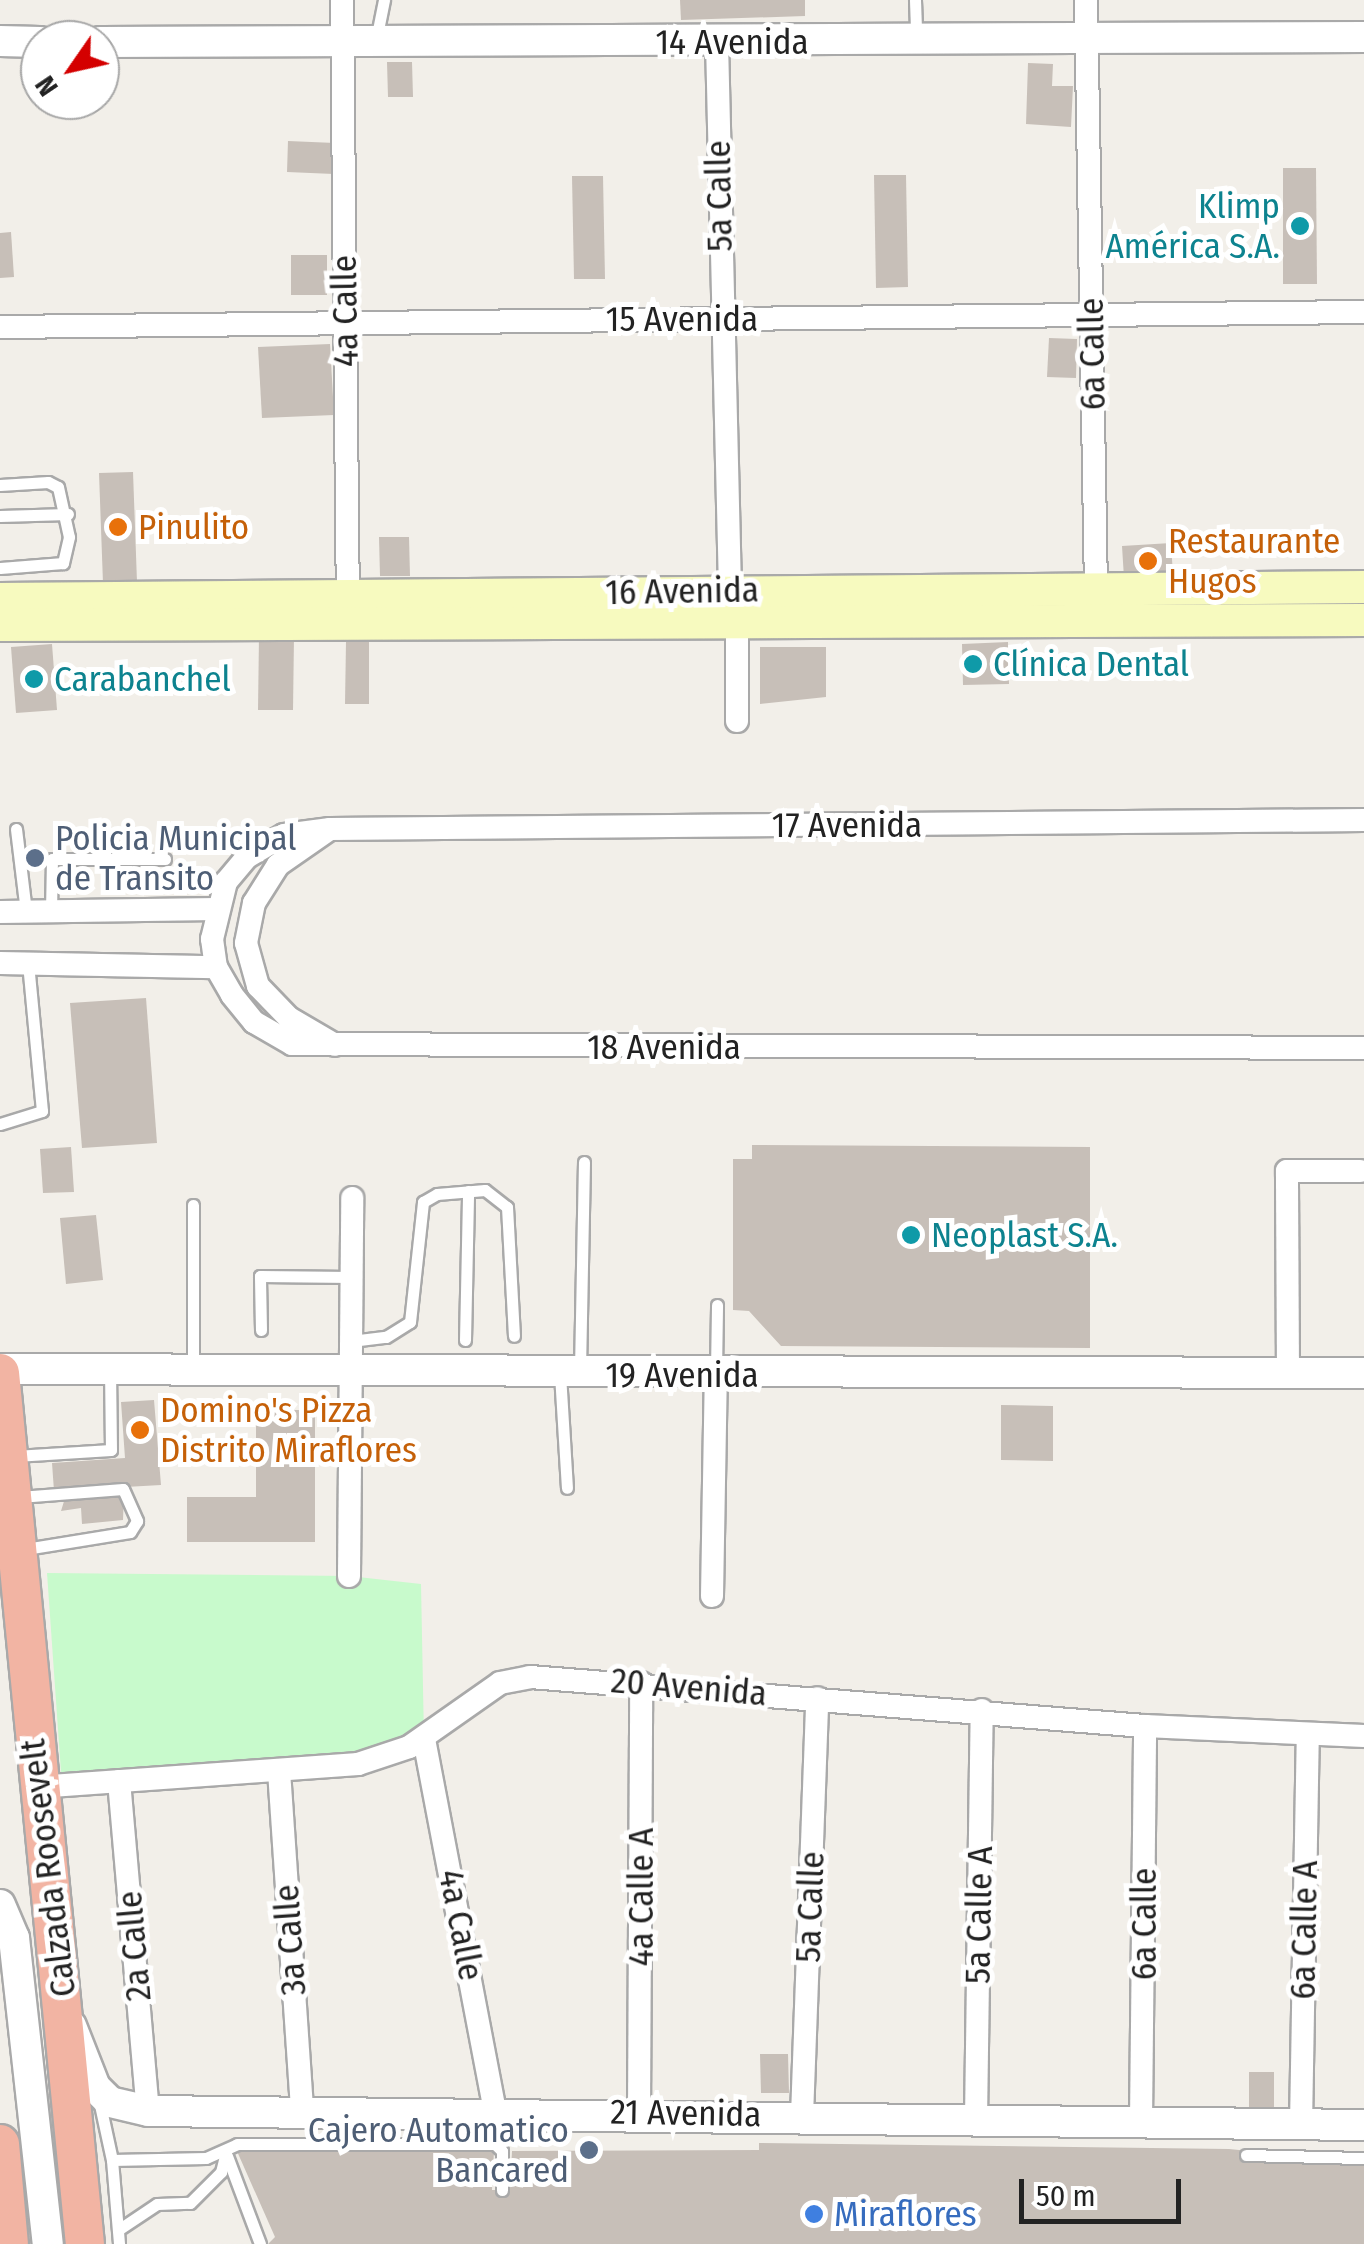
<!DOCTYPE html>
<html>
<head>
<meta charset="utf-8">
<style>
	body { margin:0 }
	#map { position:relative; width:1364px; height:2244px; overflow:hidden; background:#f2efe9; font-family:"Fira Sans Condensed",sans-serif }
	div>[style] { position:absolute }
	.park>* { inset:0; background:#c8facc }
	.building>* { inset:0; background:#c7bfb8 }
	.roads { filter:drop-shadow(2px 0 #a9a9a9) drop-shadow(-2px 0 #a9a9a9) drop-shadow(0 2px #a9a9a9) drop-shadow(0 -2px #a9a9a9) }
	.service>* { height:11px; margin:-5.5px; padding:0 5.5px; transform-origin:5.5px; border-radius:5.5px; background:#fff }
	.minor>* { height:22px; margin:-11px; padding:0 11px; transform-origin:11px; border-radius:11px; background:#fff }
	.tertiary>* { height:30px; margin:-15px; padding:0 15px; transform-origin:15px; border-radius:15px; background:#fff }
	.secondary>* { height:32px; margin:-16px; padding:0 16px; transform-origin:16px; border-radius:16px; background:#f7fabf }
	.trunk>* { height:38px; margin:-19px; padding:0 19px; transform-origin:19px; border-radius:19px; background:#f2b4a3 }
	.dots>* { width:28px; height:28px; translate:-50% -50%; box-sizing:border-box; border:5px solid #fff; border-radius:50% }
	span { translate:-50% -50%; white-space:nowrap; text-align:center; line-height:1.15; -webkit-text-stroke:10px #fff; paint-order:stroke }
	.street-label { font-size:35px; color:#222 }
	.culture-label { font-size:35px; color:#0d838f }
	.right { translate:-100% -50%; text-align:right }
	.left { translate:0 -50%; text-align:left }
	.food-label { font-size:35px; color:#c56008 }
	.service-label { font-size:35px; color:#4e5e75 }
	.shop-label { font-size:35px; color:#366cbe }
	.north { position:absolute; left:20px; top:20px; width:100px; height:100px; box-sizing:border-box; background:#fff; border:2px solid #a7a7a7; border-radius:50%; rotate:236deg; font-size:28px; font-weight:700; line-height:40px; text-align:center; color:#222 }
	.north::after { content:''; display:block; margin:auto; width:35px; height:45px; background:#d40000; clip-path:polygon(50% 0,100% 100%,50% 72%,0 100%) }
	.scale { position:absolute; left:1019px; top:2179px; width:162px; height:45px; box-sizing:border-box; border:5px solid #222; border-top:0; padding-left:12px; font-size:30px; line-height:35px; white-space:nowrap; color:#222; -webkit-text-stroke:8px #fff; paint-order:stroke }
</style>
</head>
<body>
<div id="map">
	<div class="park">
		<i style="clip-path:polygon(47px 1573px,349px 1576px,421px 1584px,424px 1739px,387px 1755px,62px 1786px)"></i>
	</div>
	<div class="building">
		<i style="clip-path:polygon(680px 0,805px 0,805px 16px,681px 20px)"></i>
		<i style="clip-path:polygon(387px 62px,412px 62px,413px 97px,388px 97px)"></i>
		<i style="clip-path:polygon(1028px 63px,1053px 64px,1052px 86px,1073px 86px,1071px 127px,1026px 124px)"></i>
		<i style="clip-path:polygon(288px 141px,335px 143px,334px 174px,287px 172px)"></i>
		<i style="clip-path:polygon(1283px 168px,1316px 168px,1317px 284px,1283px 284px)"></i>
		<i style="clip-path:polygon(874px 175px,906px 175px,908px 287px,876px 288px)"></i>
		<i style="clip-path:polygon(572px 176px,603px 176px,605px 279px,574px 279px)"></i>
		<i style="clip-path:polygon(11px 232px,14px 277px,0 278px,0 233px)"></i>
		<i style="clip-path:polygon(291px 255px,327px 255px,327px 295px,291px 295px)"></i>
		<i style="clip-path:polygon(1049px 338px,1077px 339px,1076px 378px,1047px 377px)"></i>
		<i style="clip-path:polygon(330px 344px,334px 415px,262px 418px,258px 347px)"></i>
		<i style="clip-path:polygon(133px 472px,137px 582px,103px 583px,99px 473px)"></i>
		<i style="clip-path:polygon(379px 537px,409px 537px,410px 576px,380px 576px)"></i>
		<i style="clip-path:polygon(1171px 543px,1173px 575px,1124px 578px,1122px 546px)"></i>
		<i style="clip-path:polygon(259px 636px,294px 636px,293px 710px,258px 710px)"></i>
		<i style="clip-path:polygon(346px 642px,369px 642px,369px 704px,345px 704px)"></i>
		<i style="clip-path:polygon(1008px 642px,1009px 684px,963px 685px,962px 644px)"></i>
		<i style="clip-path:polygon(52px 644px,57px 710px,16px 713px,11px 647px)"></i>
		<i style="clip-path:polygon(760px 647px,826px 647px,826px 697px,760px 704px)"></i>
		<i style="clip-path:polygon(146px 998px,157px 1143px,82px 1148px,70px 1003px)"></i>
		<i style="clip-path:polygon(752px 1145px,1090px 1147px,1090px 1348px,781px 1346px,749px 1311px,733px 1310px,733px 1159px,752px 1159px)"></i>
		<i style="clip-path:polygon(71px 1147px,74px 1192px,43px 1193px,40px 1149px)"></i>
		<i style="clip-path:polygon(96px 1215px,103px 1280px,66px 1284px,60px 1218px)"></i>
		<i style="clip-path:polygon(154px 1400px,161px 1485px,54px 1491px,52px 1463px,125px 1458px,121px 1402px)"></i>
		<i style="clip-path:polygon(1001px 1405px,1053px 1406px,1053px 1461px,1001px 1460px)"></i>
		<i style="clip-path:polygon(256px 1410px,315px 1410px,315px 1542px,187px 1542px,187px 1497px,256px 1497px)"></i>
		<i style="clip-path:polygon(124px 1492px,123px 1520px,82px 1524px,81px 1508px,61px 1511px,65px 1498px)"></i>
		<i style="clip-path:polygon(760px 2054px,788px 2054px,789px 2093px,761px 2093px)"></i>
		<i style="clip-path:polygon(1249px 2072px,1274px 2072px,1274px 2108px,1249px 2107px)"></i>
		<i style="clip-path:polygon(759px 2143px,1229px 2149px,1364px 2162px,1364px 2244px,268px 2244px,275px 2237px,236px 2149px,494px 2151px,492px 2190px,502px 2190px,510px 2189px,512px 2151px,759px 2150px)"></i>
	</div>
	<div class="roads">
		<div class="service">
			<i style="left:915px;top:0;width:36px;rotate:88deg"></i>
			<i style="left:376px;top:40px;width:41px;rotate:-78.7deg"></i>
			<i style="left:0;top:485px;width:48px;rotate:-3.6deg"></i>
			<i style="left:48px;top:482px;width:11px;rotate:27deg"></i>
			<i style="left:58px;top:487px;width:51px;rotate:77.6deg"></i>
			<i style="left:69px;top:537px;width:27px;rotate:103deg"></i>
			<i style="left:63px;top:563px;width:63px;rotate:175.5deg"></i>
			<i style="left:0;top:516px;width:68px;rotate:-1.7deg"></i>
			<i style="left:16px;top:829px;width:84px;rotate:83.1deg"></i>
			<i style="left:51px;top:911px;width:52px;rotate:-88.9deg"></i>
			<i style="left:52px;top:859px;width:113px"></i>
			<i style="left:0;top:1124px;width:44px;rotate:-17.2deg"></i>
			<i style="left:42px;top:1111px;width:148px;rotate:-95.4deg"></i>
			<i style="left:193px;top:1205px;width:160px;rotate:90deg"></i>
			<i style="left:261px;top:1330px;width:54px;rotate:-91.1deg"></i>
			<i style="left:260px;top:1276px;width:91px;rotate:0.6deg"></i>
			<i style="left:465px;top:1340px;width:149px;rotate:-88.8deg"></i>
			<i style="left:351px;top:1341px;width:35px;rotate:-7deg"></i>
			<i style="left:386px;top:1337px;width:28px;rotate:-32deg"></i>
			<i style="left:410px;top:1322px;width:121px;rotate:-83.8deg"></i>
			<i style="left:423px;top:1202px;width:16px;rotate:-30deg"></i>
			<i style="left:437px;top:1194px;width:48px;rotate:-4.8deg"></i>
			<i style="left:485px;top:1190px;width:28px;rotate:38deg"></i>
			<i style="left:507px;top:1207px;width:129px;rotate:86.9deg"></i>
			<i style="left:580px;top:1370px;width:208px;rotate:-88.9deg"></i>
			<i style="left:716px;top:1371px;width:66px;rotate:-89.1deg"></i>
			<i style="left:560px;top:1374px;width:114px;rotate:86.5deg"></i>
			<i style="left:15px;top:1456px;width:96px;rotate:-3.6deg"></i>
			<i style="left:111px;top:1450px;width:79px;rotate:-90.7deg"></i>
			<i style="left:19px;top:1497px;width:104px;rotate:-4.4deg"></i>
			<i style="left:123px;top:1489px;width:35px;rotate:66deg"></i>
			<i style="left:137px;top:1521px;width:13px;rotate:122deg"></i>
			<i style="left:130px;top:1532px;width:106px;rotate:170.8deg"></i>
			<i style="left:99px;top:2100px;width:61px;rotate:77.8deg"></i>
			<i style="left:112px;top:2160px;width:84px;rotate:85.2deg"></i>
			<i style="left:1246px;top:2155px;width:118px;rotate:1.5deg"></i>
			<i style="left:227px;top:2156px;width:94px;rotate:69.4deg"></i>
			<i style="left:112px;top:2160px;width:94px;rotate:-1.2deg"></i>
			<i style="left:206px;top:2158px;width:34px;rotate:-24deg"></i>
			<i style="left:237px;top:2144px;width:258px"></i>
			<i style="left:495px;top:2144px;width:10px;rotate:45deg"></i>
			<i style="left:502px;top:2151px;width:39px;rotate:90deg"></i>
			<i style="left:118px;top:2230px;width:47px;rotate:-33.7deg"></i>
			<i style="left:157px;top:2204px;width:33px;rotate:-2deg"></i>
			<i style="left:190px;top:2203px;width:44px;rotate:-45deg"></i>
			<i style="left:221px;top:2172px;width:21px;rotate:-76deg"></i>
		</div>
		<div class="minor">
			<i style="left:342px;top:0;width:609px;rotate:89.44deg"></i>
			<i style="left:1086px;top:0;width:589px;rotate:89.03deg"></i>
			<i style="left:717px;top:42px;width:549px;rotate:88.64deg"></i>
			<i style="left:0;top:327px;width:1364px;rotate:-0.63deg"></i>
			<i style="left:737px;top:721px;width:100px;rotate:-90deg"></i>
			<i style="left:1364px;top:820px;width:1034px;rotate:179.5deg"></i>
			<i style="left:330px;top:829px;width:46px;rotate:172.6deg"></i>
			<i style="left:284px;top:835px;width:43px;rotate:149.3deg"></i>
			<i style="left:247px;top:857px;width:33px;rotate:130deg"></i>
			<i style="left:226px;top:882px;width:59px;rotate:103.8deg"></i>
			<i style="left:212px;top:939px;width:28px;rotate:82deg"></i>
			<i style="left:216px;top:967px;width:32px;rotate:60deg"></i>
			<i style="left:232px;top:995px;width:35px;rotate:51deg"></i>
			<i style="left:254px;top:1022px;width:44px;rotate:30.1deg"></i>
			<i style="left:292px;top:1044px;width:1072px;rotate:0.21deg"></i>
			<i style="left:327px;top:831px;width:60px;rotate:145.2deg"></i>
			<i style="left:278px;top:865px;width:45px;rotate:122.3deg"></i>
			<i style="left:254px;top:903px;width:41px;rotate:101.3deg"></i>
			<i style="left:246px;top:943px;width:45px;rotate:74.4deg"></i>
			<i style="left:258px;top:986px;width:45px;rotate:45.9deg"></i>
			<i style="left:289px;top:1018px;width:53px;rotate:30.4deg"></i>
			<i style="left:0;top:912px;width:217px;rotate:-0.8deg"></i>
			<i style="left:0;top:963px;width:216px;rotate:1.1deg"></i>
			<i style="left:1288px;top:1373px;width:202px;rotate:-90.3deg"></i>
			<i style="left:1287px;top:1171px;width:73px"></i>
			<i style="left:349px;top:1576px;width:378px;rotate:-89.5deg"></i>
			<i style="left:712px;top:1596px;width:221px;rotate:-89deg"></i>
			<i style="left:424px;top:1739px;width:379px;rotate:79.2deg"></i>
			<i style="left:279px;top:1771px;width:340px;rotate:86.1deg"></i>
			<i style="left:119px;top:1781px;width:331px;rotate:85deg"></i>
			<i style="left:37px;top:1787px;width:322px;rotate:-4.1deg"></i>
			<i style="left:358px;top:1764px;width:54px;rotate:-18.4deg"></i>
			<i style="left:409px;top:1747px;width:111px;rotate:-35.1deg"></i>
			<i style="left:500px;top:1683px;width:31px;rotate:-11deg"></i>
			<i style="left:530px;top:1677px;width:617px;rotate:4.56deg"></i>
			<i style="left:1145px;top:1726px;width:219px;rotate:2.6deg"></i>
			<i style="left:639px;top:2112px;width:429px;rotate:-89.7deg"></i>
			<i style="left:802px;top:2116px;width:418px;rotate:-87.9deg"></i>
			<i style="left:976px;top:2120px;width:410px;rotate:-89.2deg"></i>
			<i style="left:1141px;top:2121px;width:395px;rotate:-89.4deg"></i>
			<i style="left:1301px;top:2125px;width:390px;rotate:-89deg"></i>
		</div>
		<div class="tertiary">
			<i style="left:0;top:41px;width:40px;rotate:1.4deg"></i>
			<i style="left:100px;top:42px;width:1264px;rotate:-0.23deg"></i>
			<i style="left:0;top:1369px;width:1364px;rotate:0.17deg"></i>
			<i style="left:0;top:1905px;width:36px;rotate:67deg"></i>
			<i style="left:14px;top:1938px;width:308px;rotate:83.7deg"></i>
			<i style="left:71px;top:2026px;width:66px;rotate:68.5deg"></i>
			<i style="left:95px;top:2087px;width:21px;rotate:45deg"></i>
			<i style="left:110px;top:2102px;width:39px;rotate:13deg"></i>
			<i style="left:148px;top:2111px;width:1216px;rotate:0.66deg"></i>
		</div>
		<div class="secondary">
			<i style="left:0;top:599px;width:1364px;rotate:-0.5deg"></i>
			<i style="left:0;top:625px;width:1364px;rotate:-0.21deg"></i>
		</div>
		<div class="trunk">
			<i style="left:0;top:1373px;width:875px;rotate:84.43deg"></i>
			<i style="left:0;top:2144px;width:100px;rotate:84.9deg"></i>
		</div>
	</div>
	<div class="dots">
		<i style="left:1300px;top:226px;background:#0f9aa8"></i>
		<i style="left:118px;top:527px;background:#e8710a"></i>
		<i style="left:1148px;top:561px;background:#e8710a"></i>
		<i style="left:973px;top:664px;background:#0f9aa8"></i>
		<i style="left:34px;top:679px;background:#0f9aa8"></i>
		<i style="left:35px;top:858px;background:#5c6f8a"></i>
		<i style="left:911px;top:1235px;background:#0f9aa8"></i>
		<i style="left:140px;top:1430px;background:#e8710a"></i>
		<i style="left:589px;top:2150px;background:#5c6f8a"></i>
		<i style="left:814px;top:2214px;background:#3f7fe0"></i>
	</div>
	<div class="street-label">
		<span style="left:732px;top:42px">14 Avenida</span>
		<span style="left:719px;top:196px;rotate:-91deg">5a Calle</span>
		<span style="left:345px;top:311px;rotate:-91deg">4a Calle</span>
		<span style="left:682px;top:319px">15 Avenida</span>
		<span style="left:1092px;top:354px;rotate:-91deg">6a Calle</span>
		<span style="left:682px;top:591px;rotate:-1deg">16 Avenida</span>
		<span style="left:847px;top:825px">17 Avenida</span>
		<span style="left:664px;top:1047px">18 Avenida</span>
		<span style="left:682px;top:1375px">19 Avenida</span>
		<span style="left:689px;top:1687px;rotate:5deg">20 Avenida</span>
		<span style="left:48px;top:1868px;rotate:-97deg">Calzada Roosevelt</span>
		<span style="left:641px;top:1897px;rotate:-90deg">4a Calle A</span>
		<span style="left:810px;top:1907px;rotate:-88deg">5a Calle</span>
		<span style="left:979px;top:1915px;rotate:-89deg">5a Calle A</span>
		<span style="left:1144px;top:1924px;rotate:-90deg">6a Calle</span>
		<span style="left:461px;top:1925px;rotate:79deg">4a Calle</span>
		<span style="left:1304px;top:1930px;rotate:-89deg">6a Calle A</span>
		<span style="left:290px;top:1940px;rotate:-94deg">3a Calle</span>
		<span style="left:134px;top:1946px;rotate:-95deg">2a Calle</span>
		<span style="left:686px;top:2113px;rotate:1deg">21 Avenida</span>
	</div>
	<div class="culture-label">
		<span class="right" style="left:1280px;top:226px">Klimp<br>América S.A.</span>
		<span class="left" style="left:993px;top:664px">Clínica Dental</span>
		<span class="left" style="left:54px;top:679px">Carabanchel</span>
		<span class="left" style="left:931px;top:1235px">Neoplast S.A.</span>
	</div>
	<div class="food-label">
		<span class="left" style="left:138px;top:527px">Pinulito</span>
		<span class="left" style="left:1168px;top:561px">Restaurante<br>Hugos</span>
		<span class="left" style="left:160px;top:1430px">Domino's Pizza<br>Distrito Miraflores</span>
	</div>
	<div class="service-label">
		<span class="left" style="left:55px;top:858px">Policia Municipal<br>de Transito</span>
		<span class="right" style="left:569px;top:2150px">Cajero Automatico<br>Bancared</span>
	</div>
	<div class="shop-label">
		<span class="left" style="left:834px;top:2214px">Miraflores</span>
	</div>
	<div class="north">N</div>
	<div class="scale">50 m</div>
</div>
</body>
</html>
